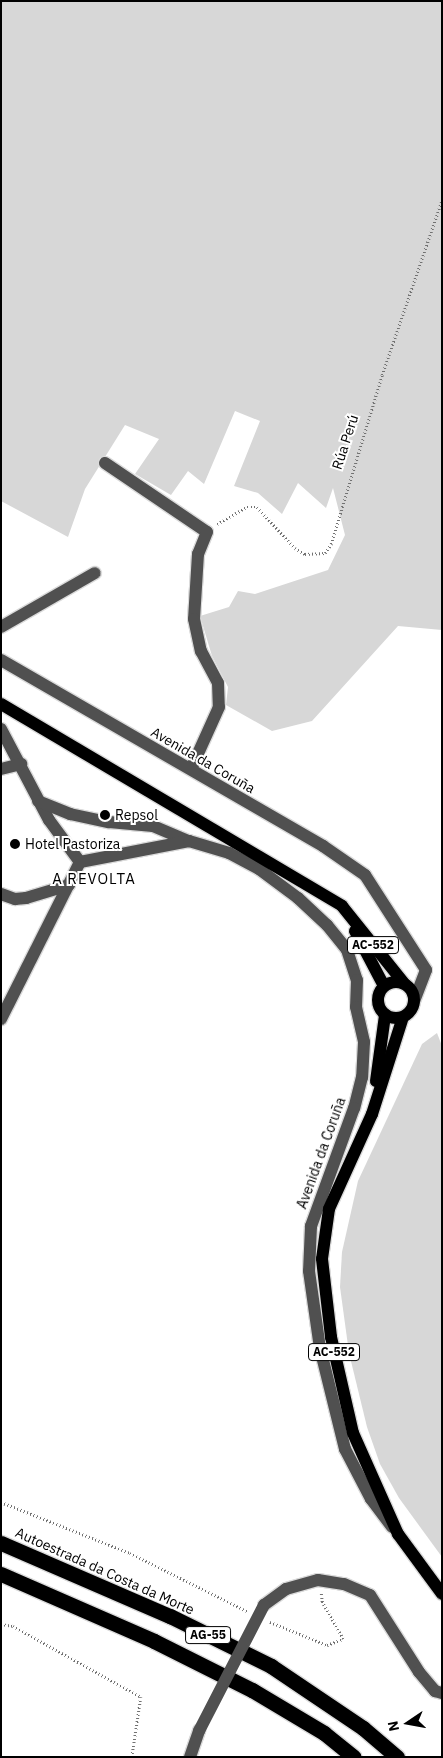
<!DOCTYPE html>
<html>
<head>
<meta charset="utf-8">
<style>
	body { margin:0 }
	#map { position:relative; width:443px; height:1758px; overflow:hidden; background:#fff; font-family:"IBM Plex Sans",sans-serif }
	div>[style] { position:absolute }
	.green>* { inset:0; background:#d7d7d7 }
	.path>* { height:2.5px; margin-top:-1.25px; transform-origin:0; background:repeating-linear-gradient(90deg,#727272 0 1px,transparent 0 3.5px) }
	.roads { filter:drop-shadow(1px 0 #dbdbdb) drop-shadow(-1px 0 #dbdbdb) drop-shadow(0 1px #dbdbdb) drop-shadow(0 -1px #dbdbdb) }
	.minor>* { height:12px; margin:-6px; padding:0 6px; transform-origin:6px; border-radius:6px; background:#505050 }
	.major>* { height:12px; margin:-6px; padding:0 6px; transform-origin:6px; border-radius:6px; background:#000 }
	.major>.ring { margin:-6px; padding:0; box-sizing:content-box; background:none; border:12px solid #000; border-radius:50% }
	.highway>* { height:15px; margin:-7.5px; padding:0 7.5px; transform-origin:7.5px; border-radius:7.5px; background:#000 }
	.minor-bridge>* { height:12px; margin:-6px; padding:0 6px; transform-origin:6px; border-radius:6px; background:#505050 }
	.dots>* { width:14px; height:14px; translate:-50% -50%; box-sizing:border-box; border:2px solid #fff; border-radius:50% }
	span { translate:-50% -50%; white-space:nowrap; text-align:center; line-height:1.15; -webkit-text-stroke:4px #fff; paint-order:stroke }
	.shield-label span { padding:1px 4px; background:#fff; border:1px solid; border-radius:4px; -webkit-text-stroke-width:0 }
	.shield-label { font-size:12px; color:#000; font-weight:700 }
	.street-label { font-size:14px; color:#000 }
	.poi-label { font-size:14px; color:#000 }
	.left { translate:0 -50%; text-align:left }
	.neighbourhood-label { font-size:15px; color:#000; letter-spacing:1px }
	.frame { position:absolute; inset:0; border:2px solid #000; pointer-events:none }
	.north { position:absolute; left:383px; top:1698px; width:50px; height:50px; -webkit-text-stroke:4px #fff; paint-order:stroke; rotate:258deg; font-size:14px; font-weight:700; line-height:20px; text-align:center; color:#000 }
	.north::after { content:''; display:block; margin:auto; width:18px; height:22px; background:#000; clip-path:polygon(50% 0,100% 100%,50% 72%,0 100%) }
</style>
</head>
<body>
<div id="map">
	<div class="green">
		<i style="clip-path:polygon(1px 1px,442px 1px,442px 630px,398px 626px,312px 721px,272px 731px,226px 705px,228px 687px,212px 656px,200px 616px,229px 607px,238px 591px,255px 594px,328px 570px,345px 535px,333px 488px,326px 508px,298px 483px,282px 514px,258px 493px,234px 486px,260px 421px,235px 411px,204px 484px,188px 471px,171px 495px,135px 474px,159px 439px,125px 425px,85px 489px,68px 537px,1px 501px)"></i>
		<i style="clip-path:polygon(437px 1033px,442px 1046px,442px 1557px,399px 1498px,380px 1464px,367px 1427px,349px 1353px,340px 1287px,342px 1252px,358px 1181px,422px 1044px)"></i>
	</div>
	<div class="path">
		<i style="left:217px;top:524px;width:34px;rotate:-30deg"></i>
		<i style="left:247px;top:507px;width:10px"></i>
		<i style="left:257px;top:507px;width:56px;rotate:47.2deg"></i>
		<i style="left:295px;top:548px;width:12px;rotate:31deg"></i>
		<i style="left:305px;top:554px;width:20px;rotate:-3deg"></i>
		<i style="left:325px;top:553px;width:11px;rotate:-56deg"></i>
		<i style="left:331px;top:544px;width:177px;rotate:-73.2deg"></i>
		<i style="left:382px;top:375px;width:185px;rotate:-71.1deg"></i>
		<i style="left:1px;top:1502px;width:139px;rotate:21.6deg"></i>
		<i style="left:130px;top:1553px;width:131px;rotate:26.4deg"></i>
		<i style="left:270px;top:1622px;width:61px;rotate:22deg"></i>
		<i style="left:327px;top:1645px;width:17px;rotate:-21deg"></i>
		<i style="left:343px;top:1639px;width:43px;rotate:-119.6deg"></i>
		<i style="left:322px;top:1602px;width:9px;rotate:-96deg"></i>
		<i style="left:1px;top:1624px;width:12px;rotate:9deg"></i>
		<i style="left:13px;top:1626px;width:146px;rotate:29deg"></i>
		<i style="left:141px;top:1697px;width:61px;rotate:98.5deg"></i>
	</div>
	<div class="roads">
		<div class="minor">
			<i style="left:105px;top:463px;width:123px;rotate:34.1deg"></i>
			<i style="left:207px;top:532px;width:24px;rotate:112deg"></i>
			<i style="left:198px;top:554px;width:65px;rotate:93.5deg"></i>
			<i style="left:194px;top:619px;width:33px;rotate:78deg"></i>
			<i style="left:201px;top:651px;width:36px;rotate:62deg"></i>
			<i style="left:218px;top:683px;width:24px;rotate:88deg"></i>
			<i style="left:219px;top:707px;width:68px;rotate:114.3deg"></i>
			<i style="left:1px;top:627px;width:108px;rotate:-29.9deg"></i>
			<i style="left:1px;top:660px;width:372px;rotate:30deg"></i>
			<i style="left:323px;top:846px;width:51px;rotate:34.6deg"></i>
			<i style="left:365px;top:875px;width:113px;rotate:57.3deg"></i>
			<i style="left:426px;top:970px;width:33px;rotate:111deg"></i>
			<i style="left:1px;top:729px;width:103px;rotate:62.2deg"></i>
			<i style="left:49px;top:820px;width:52px;rotate:53.6deg"></i>
			<i style="left:1px;top:769px;width:21px;rotate:-14deg"></i>
			<i style="left:38px;top:801px;width:35px;rotate:22deg"></i>
			<i style="left:70px;top:814px;width:40px;rotate:12deg"></i>
			<i style="left:109px;top:822px;width:44px;rotate:5.2deg"></i>
			<i style="left:153px;top:826px;width:39px;rotate:23deg"></i>
			<i style="left:80px;top:862px;width:111px;rotate:-10.9deg"></i>
			<i style="left:189px;top:841px;width:42px;rotate:16.7deg"></i>
			<i style="left:229px;top:853px;width:34px;rotate:28deg"></i>
			<i style="left:259px;top:869px;width:49px;rotate:36.6deg"></i>
			<i style="left:298px;top:898px;width:40px;rotate:43deg"></i>
			<i style="left:327px;top:925px;width:32px;rotate:51deg"></i>
			<i style="left:347px;top:950px;width:32px;rotate:72deg"></i>
			<i style="left:357px;top:980px;width:27px;rotate:92deg"></i>
			<i style="left:356px;top:1007px;width:36px;rotate:77deg"></i>
			<i style="left:364px;top:1042px;width:35px;rotate:93deg"></i>
			<i style="left:362px;top:1077px;width:32px;rotate:104deg"></i>
			<i style="left:354px;top:1108px;width:126px;rotate:110deg"></i>
			<i style="left:311px;top:1226px;width:45px;rotate:92.5deg"></i>
			<i style="left:309px;top:1271px;width:78px;rotate:81.9deg"></i>
			<i style="left:320px;top:1348px;width:104px;rotate:76.1deg"></i>
			<i style="left:345px;top:1449px;width:56px;rotate:62.5deg"></i>
			<i style="left:371px;top:1499px;width:35px;rotate:53deg"></i>
			<i style="left:1px;top:894px;width:15px;rotate:20deg"></i>
			<i style="left:15px;top:899px;width:11px;rotate:-5deg"></i>
			<i style="left:26px;top:898px;width:45px;rotate:-16.8deg"></i>
			<i style="left:1px;top:1019px;width:176px;rotate:-63.3deg"></i>
			<i style="left:264px;top:1605px;width:27px;rotate:-36deg"></i>
			<i style="left:286px;top:1589px;width:33px;rotate:-16deg"></i>
			<i style="left:318px;top:1580px;width:26px;rotate:9deg"></i>
			<i style="left:344px;top:1584px;width:28px;rotate:23deg"></i>
			<i style="left:370px;top:1595px;width:91px;rotate:57.5deg"></i>
			<i style="left:419px;top:1672px;width:25px;rotate:50deg"></i>
			<i style="left:435px;top:1691px;width:7px;rotate:16deg"></i>
			<i style="left:190px;top:1757px;width:28px;rotate:-71deg"></i>
		</div>
		<div class="major">
			<i style="left:1px;top:704px;width:396px;rotate:30.6deg"></i>
			<i style="left:342px;top:906px;width:99px;rotate:51.2deg"></i>
			<i style="left:355px;top:931px;width:62px;rotate:62.2deg"></i>
			<i class="ring" style="left:378px;top:982px;width:24px;height:24px"></i>
			<i style="left:403px;top:1017px;width:102px;rotate:107.7deg"></i>
			<i style="left:372px;top:1114px;width:104px;rotate:114.4deg"></i>
			<i style="left:329px;top:1209px;width:50px;rotate:98deg"></i>
			<i style="left:322px;top:1259px;width:79px;rotate:83.4deg"></i>
			<i style="left:331px;top:1337px;width:98px;rotate:77.1deg"></i>
			<i style="left:353px;top:1433px;width:111px;rotate:66deg"></i>
			<i style="left:398px;top:1534px;width:74px;rotate:53.7deg"></i>
			<i style="left:376px;top:1081px;width:67px;rotate:-82.2deg"></i>
		</div>
		<div class="highway">
			<i style="left:1px;top:1543px;width:184px;rotate:23.4deg"></i>
			<i style="left:170px;top:1616px;width:113px;rotate:26.3deg"></i>
			<i style="left:271px;top:1666px;width:111px;rotate:34deg"></i>
			<i style="left:363px;top:1728px;width:45px;rotate:40.5deg"></i>
			<i style="left:1px;top:1574px;width:167px;rotate:23.6deg"></i>
			<i style="left:154px;top:1641px;width:110px;rotate:26.6deg"></i>
			<i style="left:252px;top:1690px;width:84px;rotate:30.8deg"></i>
			<i style="left:324px;top:1733px;width:38px;rotate:39deg"></i>
		</div>
	</div>
	<div class="minor-bridge">
		<i style="left:199px;top:1731px;width:142px;rotate:-62.7deg"></i>
	</div>
	<div class="dots">
		<i style="left:105px;top:815px;background:#000"></i>
		<i style="left:15px;top:844px;background:#000"></i>
	</div>
	<div class="shield-label">
		<span style="left:373px;top:945px">AC-552</span>
		<span style="left:334px;top:1352px">AC-552</span>
		<span style="left:208px;top:1635px">AG-55</span>
	</div>
	<div class="street-label">
		<span style="left:345px;top:442px;rotate:-72deg">Rúa Perú</span>
		<span style="left:203px;top:760px;rotate:30deg">Avenida da Coruña</span>
		<span style="left:321px;top:1153px;rotate:-70deg">Avenida da Coruña</span>
		<span style="left:105px;top:1571px;rotate:24deg">Autoestrada da Costa da Morte</span>
	</div>
	<div class="poi-label">
		<span class="left" style="left:115px;top:815px">Repsol</span>
		<span class="left" style="left:25px;top:844px">Hotel Pastoriza</span>
	</div>
	<div class="neighbourhood-label">
		<span style="left:94px;top:879px">A REVOLTA</span>
	</div>
	<div class="frame"></div>
	<div class="north">N</div>
</div>
</body>
</html>
